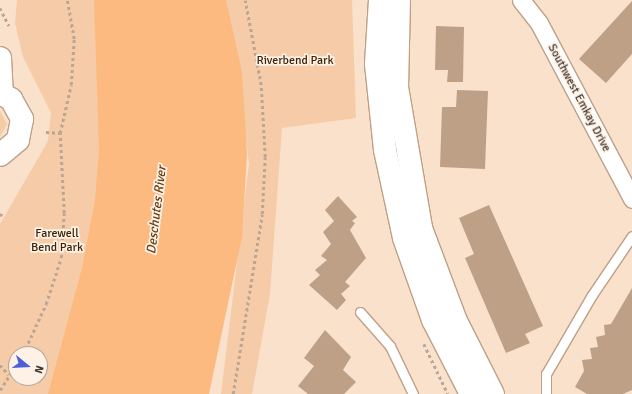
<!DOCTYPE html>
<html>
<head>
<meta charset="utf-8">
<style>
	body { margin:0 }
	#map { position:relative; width:632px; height:394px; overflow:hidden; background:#fae1cc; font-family:Signika,sans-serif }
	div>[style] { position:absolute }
	.green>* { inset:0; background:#f6cba7 }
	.water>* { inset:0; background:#fcba80 }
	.building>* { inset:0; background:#bea087 }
	.path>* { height:2.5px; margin-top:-1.25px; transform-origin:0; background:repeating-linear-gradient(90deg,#baa695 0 3px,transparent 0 6px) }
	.roads { filter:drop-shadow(1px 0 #bea087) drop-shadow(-1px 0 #bea087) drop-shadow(0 1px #bea087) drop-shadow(0 -1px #bea087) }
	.lane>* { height:9px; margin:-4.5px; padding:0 4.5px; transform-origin:4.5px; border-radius:4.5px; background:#fff }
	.street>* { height:17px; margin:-8.5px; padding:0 8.5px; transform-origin:8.5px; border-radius:8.5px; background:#fff }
	.secondary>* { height:22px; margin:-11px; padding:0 11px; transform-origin:11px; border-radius:11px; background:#fff }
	span { translate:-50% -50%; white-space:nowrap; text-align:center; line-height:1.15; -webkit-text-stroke:3.5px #fef1e6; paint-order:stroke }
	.park-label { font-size:12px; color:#3c2309 }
	.street-label { font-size:12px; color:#43372d }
	.water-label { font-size:13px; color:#673d10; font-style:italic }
	.north { position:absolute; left:8px; top:346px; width:40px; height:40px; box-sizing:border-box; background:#fef1e6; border:1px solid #b3a79c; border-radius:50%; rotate:108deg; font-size:11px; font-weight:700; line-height:16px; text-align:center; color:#43372d }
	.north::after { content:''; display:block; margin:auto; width:14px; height:18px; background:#4e60d5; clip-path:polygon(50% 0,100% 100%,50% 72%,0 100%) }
</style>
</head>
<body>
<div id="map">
	<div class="green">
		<i style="clip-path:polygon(evenodd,17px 0,109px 0,113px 38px,76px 394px,0 394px,0 224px,48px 141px,51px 113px,23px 57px,15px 23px,17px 0,16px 354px,40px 354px,40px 378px,16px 378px,16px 354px)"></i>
		<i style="clip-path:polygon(220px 0,352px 0,356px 118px,282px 128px,270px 294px,252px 394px,221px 394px,249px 164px,242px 106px)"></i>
		<i style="clip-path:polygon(0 111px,7px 124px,0 137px)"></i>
	</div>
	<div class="water">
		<i style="clip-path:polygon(94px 0,226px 0,242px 72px,247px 154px,242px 237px,209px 394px,48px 394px,82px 268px,95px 200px,99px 150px)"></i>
	</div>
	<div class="building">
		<i style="clip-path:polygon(632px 1px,632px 54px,606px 83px,579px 59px)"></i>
		<i style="clip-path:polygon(436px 26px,464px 27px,463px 82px,447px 82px,448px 70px,435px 70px)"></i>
		<i style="clip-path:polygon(457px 90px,488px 91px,485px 169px,440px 167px,442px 107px,456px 107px)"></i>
		<i style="clip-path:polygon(338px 196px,357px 217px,352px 221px,355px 223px,350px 230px,366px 258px,345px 282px,350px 286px,341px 294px,346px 300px,337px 310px,309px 285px,320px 275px,315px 270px,327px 260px,321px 256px,331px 244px,323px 232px,334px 221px,325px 210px)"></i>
		<i style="clip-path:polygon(489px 205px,543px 326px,525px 334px,530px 343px,506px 353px,465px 258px,474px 254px,459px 218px)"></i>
		<i style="clip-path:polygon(632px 288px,632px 390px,623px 394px,587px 394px,575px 387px,584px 371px,582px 360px,592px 359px,590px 348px,598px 347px,596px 337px,605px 335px,604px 325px,611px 324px)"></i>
		<i style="clip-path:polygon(325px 330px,351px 357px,343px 370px,356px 382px,344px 394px,308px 394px,298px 386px,314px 366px,304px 358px)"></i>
	</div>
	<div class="path">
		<i style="left:0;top:8px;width:20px;rotate:63deg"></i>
		<i style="left:46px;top:132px;width:14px;rotate:4deg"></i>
		<i style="left:0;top:216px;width:4px;rotate:-56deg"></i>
		<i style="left:424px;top:344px;width:55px;rotate:64.4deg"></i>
		<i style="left:23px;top:354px;width:55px;rotate:-65.3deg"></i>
		<i style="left:46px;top:304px;width:48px;rotate:-71.9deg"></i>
		<i style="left:61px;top:258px;width:45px;rotate:-86.2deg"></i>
		<i style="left:64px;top:213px;width:80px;rotate:-92.9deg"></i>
		<i style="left:60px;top:133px;width:49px;rotate:-77.1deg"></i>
		<i style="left:71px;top:85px;width:46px;rotate:-86.3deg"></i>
		<i style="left:74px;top:39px;width:40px;rotate:-100deg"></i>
		<i style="left:0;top:365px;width:13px;rotate:48deg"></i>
		<i style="left:0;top:390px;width:30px;rotate:-57deg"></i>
		<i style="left:233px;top:394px;width:182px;rotate:-80.8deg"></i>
		<i style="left:262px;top:214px;width:57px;rotate:-87deg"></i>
		<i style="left:265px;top:157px;width:72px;rotate:-93.2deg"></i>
		<i style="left:261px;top:85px;width:86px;rotate:-100.7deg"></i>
	</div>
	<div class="roads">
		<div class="lane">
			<i style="left:360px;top:312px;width:45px;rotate:48.6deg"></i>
			<i style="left:390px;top:346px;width:53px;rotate:64.4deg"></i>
			<i style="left:546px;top:394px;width:20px;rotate:-90deg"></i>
			<i style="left:546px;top:374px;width:91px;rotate:-59.8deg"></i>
			<i style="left:592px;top:295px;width:71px;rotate:-55.9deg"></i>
		</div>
		<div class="street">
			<i style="left:521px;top:0;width:29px;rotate:52deg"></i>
			<i style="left:539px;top:23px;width:199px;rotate:62.1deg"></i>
		</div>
		<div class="secondary">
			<i style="left:380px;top:0;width:64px;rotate:93.6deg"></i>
			<i style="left:376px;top:64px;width:86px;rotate:84deg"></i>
			<i style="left:385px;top:150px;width:90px;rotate:77.8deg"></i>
			<i style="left:404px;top:238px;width:87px;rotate:70.5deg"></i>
			<i style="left:433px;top:320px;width:83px;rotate:62.8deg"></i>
			<i style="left:399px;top:0;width:87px;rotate:91.3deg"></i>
			<i style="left:397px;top:87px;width:143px;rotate:80.3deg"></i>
			<i style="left:421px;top:228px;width:99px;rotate:69.4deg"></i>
			<i style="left:456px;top:321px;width:82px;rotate:63.1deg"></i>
			<i style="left:0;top:58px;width:36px;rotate:87deg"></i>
			<i style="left:0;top:93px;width:13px;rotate:29deg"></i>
			<i style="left:11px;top:99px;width:23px;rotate:61deg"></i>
			<i style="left:22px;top:119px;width:21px;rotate:101deg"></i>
			<i style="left:18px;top:140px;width:23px;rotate:140deg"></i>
		</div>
	</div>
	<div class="park-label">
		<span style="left:295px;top:61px">Riverbend Park</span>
		<span style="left:57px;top:241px">Farewell<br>Bend Park</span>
	</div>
	<div class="street-label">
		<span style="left:579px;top:98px;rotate:62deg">Southwest Emkay Drive</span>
	</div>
	<div class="water-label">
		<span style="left:157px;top:210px;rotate:-83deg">Deschutes River</span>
	</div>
	<div class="north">N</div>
</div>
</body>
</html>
